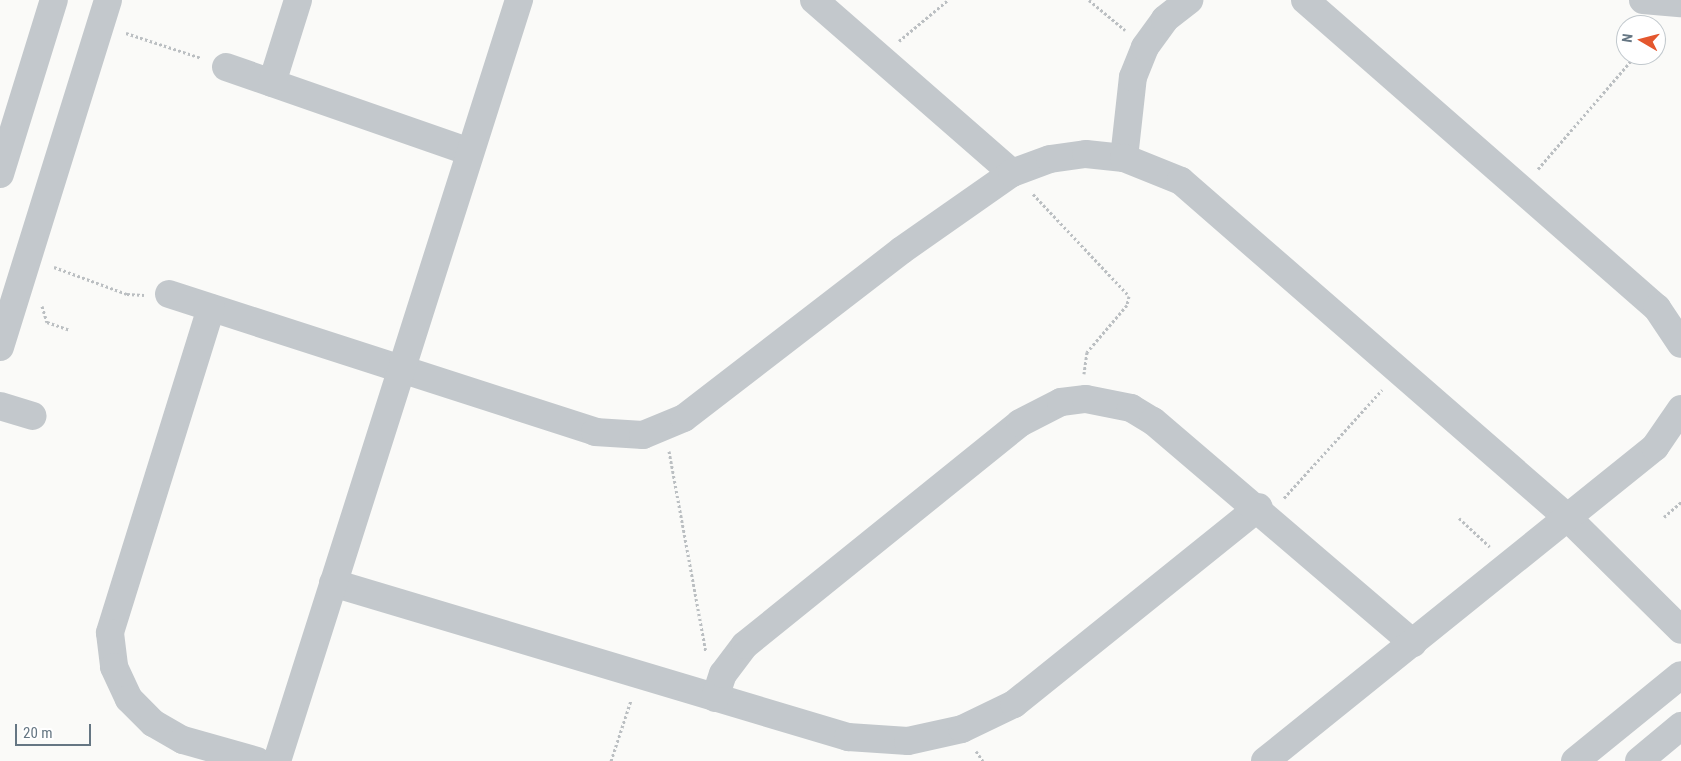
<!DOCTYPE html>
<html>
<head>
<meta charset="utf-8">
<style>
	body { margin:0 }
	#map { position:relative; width:1681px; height:761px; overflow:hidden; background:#fafaf8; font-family:"Roboto Condensed",sans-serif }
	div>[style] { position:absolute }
	.path>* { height:3px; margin-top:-1.5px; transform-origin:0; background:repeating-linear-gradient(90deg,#bbbfc2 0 2.5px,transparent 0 5px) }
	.minor>* { height:28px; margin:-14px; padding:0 14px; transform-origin:14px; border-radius:14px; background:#c3c8cc }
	span { translate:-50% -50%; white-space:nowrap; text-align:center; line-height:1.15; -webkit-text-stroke:5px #fff; paint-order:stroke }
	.north { position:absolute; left:1616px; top:15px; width:50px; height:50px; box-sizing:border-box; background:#fff; border:1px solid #c1c8cd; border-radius:50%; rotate:278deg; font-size:14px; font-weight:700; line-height:20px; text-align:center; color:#657683 }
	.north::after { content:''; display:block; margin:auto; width:18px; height:22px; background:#e4572e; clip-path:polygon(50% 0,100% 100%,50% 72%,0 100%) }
	.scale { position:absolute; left:15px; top:724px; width:76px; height:22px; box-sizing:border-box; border:2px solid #657683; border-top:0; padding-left:6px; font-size:15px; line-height:18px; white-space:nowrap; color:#657683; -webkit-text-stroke:4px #fff; paint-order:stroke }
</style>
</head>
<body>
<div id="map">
	<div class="path">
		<i style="left:1089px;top:0;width:47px;rotate:39.8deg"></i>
		<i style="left:126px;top:33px;width:79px;rotate:18.4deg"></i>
		<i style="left:899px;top:41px;width:64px;rotate:-39.9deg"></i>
		<i style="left:1538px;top:169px;width:150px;rotate:-49.3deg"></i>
		<i style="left:1033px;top:194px;width:140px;rotate:46.7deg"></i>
		<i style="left:1129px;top:296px;width:9px;rotate:103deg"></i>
		<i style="left:1127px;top:305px;width:62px;rotate:130.4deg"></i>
		<i style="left:1087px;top:352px;width:22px;rotate:98deg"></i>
		<i style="left:54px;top:267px;width:78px;rotate:20.3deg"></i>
		<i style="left:127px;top:294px;width:17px;rotate:3deg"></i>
		<i style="left:42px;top:306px;width:17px;rotate:73deg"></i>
		<i style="left:47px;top:322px;width:24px;rotate:19deg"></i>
		<i style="left:669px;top:451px;width:204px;rotate:79.6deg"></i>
		<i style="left:1284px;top:498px;width:146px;rotate:-47.8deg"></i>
		<i style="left:1664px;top:517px;width:23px;rotate:-41deg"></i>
		<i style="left:1459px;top:518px;width:42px;rotate:43.1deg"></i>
		<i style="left:976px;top:751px;width:12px;rotate:55deg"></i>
		<i style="left:611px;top:761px;width:64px;rotate:-71.8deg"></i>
	</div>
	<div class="minor">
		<i style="left:814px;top:0;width:263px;rotate:41.1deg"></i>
		<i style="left:1305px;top:0;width:468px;rotate:41.2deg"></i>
		<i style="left:1657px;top:308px;width:43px;rotate:56.3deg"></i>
		<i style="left:1643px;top:0;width:38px;rotate:5deg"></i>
		<i style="left:226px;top:67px;width:258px;rotate:19.2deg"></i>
		<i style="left:272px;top:83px;width:87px;rotate:-72.6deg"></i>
		<i style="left:1124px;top:158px;width:81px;rotate:-83.7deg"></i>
		<i style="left:1133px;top:77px;width:32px;rotate:-68deg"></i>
		<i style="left:1145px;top:47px;width:34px;rotate:-54deg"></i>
		<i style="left:1165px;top:19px;width:31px;rotate:-38deg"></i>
		<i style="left:0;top:174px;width:182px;rotate:-72.8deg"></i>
		<i style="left:169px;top:294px;width:448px;rotate:17.9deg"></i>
		<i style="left:595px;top:432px;width:48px;rotate:3.6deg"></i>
		<i style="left:643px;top:435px;width:44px;rotate:-22.5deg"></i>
		<i style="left:684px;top:418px;width:275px;rotate:-37.6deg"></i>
		<i style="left:902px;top:250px;width:134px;rotate:-35deg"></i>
		<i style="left:1012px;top:173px;width:40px;rotate:-20.2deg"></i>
		<i style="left:1050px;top:159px;width:36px;rotate:-8deg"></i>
		<i style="left:1086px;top:154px;width:38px;rotate:6deg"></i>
		<i style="left:1124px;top:158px;width:61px;rotate:22deg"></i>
		<i style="left:1181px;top:181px;width:513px;rotate:41.05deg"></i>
		<i style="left:1568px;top:518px;width:159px;rotate:44.7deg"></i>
		<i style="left:211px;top:308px;width:340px;rotate:107.3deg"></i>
		<i style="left:110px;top:633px;width:34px;rotate:83deg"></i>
		<i style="left:114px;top:667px;width:35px;rotate:65deg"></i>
		<i style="left:129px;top:699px;width:34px;rotate:45deg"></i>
		<i style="left:153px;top:723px;width:34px;rotate:30deg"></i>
		<i style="left:183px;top:740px;width:77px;rotate:15.8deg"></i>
		<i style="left:0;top:347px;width:363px;rotate:-72.7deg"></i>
		<i style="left:0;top:406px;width:34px;rotate:17deg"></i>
		<i style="left:333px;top:583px;width:538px;rotate:16.65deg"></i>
		<i style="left:848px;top:737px;width:60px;rotate:3.8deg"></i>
		<i style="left:908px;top:741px;width:55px;rotate:-12.5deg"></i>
		<i style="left:962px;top:729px;width:58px;rotate:-25.7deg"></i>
		<i style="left:1014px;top:704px;width:314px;rotate:-38.8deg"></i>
		<i style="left:715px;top:698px;width:25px;rotate:-72deg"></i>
		<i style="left:723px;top:674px;width:36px;rotate:-53deg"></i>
		<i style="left:745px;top:645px;width:353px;rotate:-38.9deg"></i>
		<i style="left:1020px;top:423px;width:46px;rotate:-27.1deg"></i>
		<i style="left:1061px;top:402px;width:25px;rotate:-7deg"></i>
		<i style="left:1086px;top:399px;width:46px;rotate:11.3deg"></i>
		<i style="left:1131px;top:408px;width:26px;rotate:31deg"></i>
		<i style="left:1153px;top:421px;width:342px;rotate:40.5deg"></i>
		<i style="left:277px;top:761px;width:799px;rotate:-72.36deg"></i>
		<i style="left:1265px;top:761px;width:501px;rotate:-38.84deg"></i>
		<i style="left:1655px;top:447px;width:46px;rotate:-55.6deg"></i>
		<i style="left:1575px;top:761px;width:136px;rotate:-39.1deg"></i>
		<i style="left:1639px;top:761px;width:55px;rotate:-39.8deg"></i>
	</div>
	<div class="north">N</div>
	<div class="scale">20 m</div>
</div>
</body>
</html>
